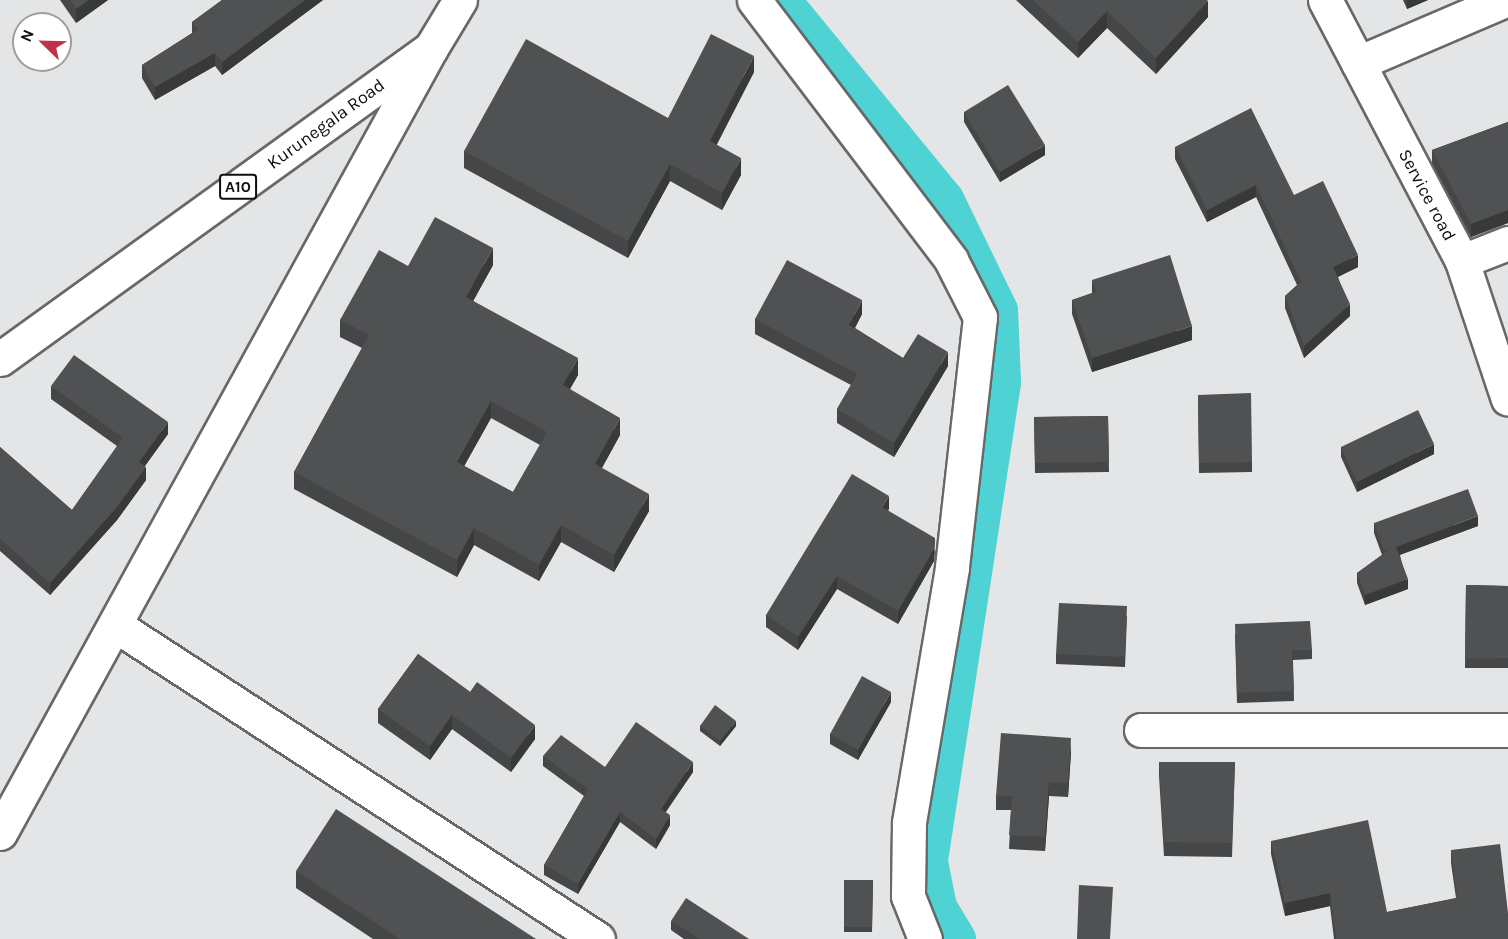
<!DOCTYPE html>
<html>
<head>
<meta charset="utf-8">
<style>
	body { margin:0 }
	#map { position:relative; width:1508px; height:939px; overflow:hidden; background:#e4e5e6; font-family:Karla,sans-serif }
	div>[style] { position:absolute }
	.canal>* { height:36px; margin:-18px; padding:0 18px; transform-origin:18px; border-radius:18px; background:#4ed2d4 }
	.roads { filter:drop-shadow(2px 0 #676869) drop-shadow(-2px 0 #676869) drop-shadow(0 2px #676869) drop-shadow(0 -2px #676869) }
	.minor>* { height:33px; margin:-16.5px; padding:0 16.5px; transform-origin:16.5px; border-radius:16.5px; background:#fff }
	.highway>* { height:33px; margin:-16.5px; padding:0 16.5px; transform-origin:16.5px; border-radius:16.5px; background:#fff }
	.wall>* { inset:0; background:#454647 }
	.shaded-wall>* { inset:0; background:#383939 }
	.building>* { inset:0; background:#505152 }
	span { translate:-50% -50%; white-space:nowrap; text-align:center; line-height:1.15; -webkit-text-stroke:6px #fff; paint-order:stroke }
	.shield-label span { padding:2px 4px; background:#fff; border:2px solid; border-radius:4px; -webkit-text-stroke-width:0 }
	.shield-label { font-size:16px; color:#0f0f0f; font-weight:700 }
	.street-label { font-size:18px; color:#0f0f0f }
	.north { position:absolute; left:12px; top:12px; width:60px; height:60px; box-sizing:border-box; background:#fff; border:2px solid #9f9f9f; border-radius:50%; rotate:293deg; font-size:16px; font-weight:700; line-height:24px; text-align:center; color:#0f0f0f }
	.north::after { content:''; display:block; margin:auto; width:21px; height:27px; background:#c23148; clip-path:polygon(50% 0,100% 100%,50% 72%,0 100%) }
</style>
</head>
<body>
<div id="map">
	<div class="canal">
		<i style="left:783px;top:0;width:257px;rotate:50.7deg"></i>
		<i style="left:946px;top:199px;width:123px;rotate:64.1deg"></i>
		<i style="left:1000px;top:310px;width:73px;rotate:87.6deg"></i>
		<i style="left:1003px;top:383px;width:485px;rotate:98.7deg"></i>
		<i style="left:930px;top:862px;width:46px;rotate:78.7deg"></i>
		<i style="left:939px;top:907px;width:37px;rotate:59deg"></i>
	</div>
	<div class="roads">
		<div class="minor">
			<i style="left:754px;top:0;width:326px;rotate:52.8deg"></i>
			<i style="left:951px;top:260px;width:64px;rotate:63deg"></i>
			<i style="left:980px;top:317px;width:253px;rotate:96.4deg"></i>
			<i style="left:952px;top:568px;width:259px;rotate:99.6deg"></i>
			<i style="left:909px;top:823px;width:73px;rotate:90.8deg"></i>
			<i style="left:908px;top:896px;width:46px;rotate:68.4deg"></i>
			<i style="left:1325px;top:0;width:295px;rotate:62.3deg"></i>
			<i style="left:1462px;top:261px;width:145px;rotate:71.6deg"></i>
			<i style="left:1358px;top:63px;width:160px;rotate:-23.2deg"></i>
			<i style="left:1462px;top:261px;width:49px;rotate:-21.4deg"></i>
			<i style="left:115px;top:625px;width:576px;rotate:33.03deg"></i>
			<i style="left:1141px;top:730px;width:367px"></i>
			<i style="left:0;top:833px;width:896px;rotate:-61.23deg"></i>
		</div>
		<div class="highway">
			<i style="left:0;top:359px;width:531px;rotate:-35.81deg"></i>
			<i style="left:431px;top:48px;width:56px;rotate:-58.9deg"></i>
		</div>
	</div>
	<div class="wall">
		<i style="clip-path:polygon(60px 0,108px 0,76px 23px)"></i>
		<i style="clip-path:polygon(222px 0,323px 0,222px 75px,215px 66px,155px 100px,142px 78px,142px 65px,192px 33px,192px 22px)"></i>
		<i style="clip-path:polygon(1016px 0,1207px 0,1208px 17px,1156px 74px,1107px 28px,1078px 58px)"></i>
		<i style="clip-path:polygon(1403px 0,1428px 0,1407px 9px)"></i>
		<i style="clip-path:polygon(754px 72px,716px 145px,741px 175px,722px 210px,670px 181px,628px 258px,464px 168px,464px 151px,668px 118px)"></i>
		<i style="clip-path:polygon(964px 112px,1045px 155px,1000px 182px,964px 122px)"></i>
		<i style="clip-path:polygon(1508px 122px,1508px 223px,1471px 237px,1432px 163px,1432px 150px)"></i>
		<i style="clip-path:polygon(1175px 147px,1294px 195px,1358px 267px,1338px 277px,1350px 316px,1304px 358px,1285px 308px,1285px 296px,1297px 285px,1256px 197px,1207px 222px,1175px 159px)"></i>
		<i style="clip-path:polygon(evenodd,493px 265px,473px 301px,578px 375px,570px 389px,620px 435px,602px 468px,649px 511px,614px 572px,561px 542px,539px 581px,474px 545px,457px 577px,294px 489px,294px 472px,362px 348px,340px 337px,340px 320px,408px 266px,493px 265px,491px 418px,540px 445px,513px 492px,464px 466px,491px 418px)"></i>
		<i style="clip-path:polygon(1092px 280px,1192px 340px,1092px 372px,1072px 314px,1072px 300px,1092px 293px)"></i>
		<i style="clip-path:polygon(862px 314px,855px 328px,903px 358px,948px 366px,894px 457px,837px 423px,837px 409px,851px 385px,755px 334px,755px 319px)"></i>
		<i style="clip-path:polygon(51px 386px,168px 434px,145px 466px,146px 480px,117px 520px,50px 595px,0 551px,0 447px,72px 510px,117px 446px,51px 399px)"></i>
		<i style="clip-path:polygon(1198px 395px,1252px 462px,1252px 472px,1199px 473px)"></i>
		<i style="clip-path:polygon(1108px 416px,1109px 472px,1035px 473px,1034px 417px)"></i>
		<i style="clip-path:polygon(1341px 447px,1434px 454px,1357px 492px,1341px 457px)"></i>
		<i style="clip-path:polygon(889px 509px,888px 511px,935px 551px,934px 561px,898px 624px,837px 589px,798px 650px,766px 627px,766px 615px)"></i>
		<i style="clip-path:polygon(1374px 523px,1478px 526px,1400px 555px,1408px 589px,1365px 605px,1357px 583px,1357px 573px,1382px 555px,1374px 533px)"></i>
		<i style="clip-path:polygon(1466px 585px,1508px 586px,1508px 668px,1465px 668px)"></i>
		<i style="clip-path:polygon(1127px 616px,1125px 667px,1056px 664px,1056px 654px)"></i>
		<i style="clip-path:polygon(1235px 634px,1312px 650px,1312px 659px,1293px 660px,1294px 701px,1237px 703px)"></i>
		<i style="clip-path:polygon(418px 654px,535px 739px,511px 772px,452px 729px,430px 760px,378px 723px,378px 709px)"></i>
		<i style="clip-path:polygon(891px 702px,858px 760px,830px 744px,830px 734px)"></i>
		<i style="clip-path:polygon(700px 726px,736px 726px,720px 746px,700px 731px)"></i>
		<i style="clip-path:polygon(1071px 752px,1068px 797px,1049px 796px,1045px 851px,1009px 849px,1011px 810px,996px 810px,996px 796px)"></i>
		<i style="clip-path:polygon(543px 756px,605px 767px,693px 772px,666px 812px,670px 825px,656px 849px,620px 822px,578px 894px,544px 875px,544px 865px,584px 796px,543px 766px)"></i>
		<i style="clip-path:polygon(1159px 762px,1235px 762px,1232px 857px,1164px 856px,1159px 776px)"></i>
		<i style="clip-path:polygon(1271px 841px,1387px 912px,1456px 898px,1451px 863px,1451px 850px,1508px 939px,1334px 939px,1330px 906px,1285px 916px,1271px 854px)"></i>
		<i style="clip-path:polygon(296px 871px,536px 939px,373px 939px,296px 888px)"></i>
		<i style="clip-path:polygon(844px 880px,873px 880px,872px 932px,844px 932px)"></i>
		<i style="clip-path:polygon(671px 921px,749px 939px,684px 939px,671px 930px)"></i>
	</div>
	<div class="shaded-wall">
		<i style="clip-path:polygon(89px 0,108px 0,76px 23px,76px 9px)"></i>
		<i style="clip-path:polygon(305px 0,323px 0,222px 75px,222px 62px)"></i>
		<i style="clip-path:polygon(1407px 0,1428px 0,1407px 9px)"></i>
		<i style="clip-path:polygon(1208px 1px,1208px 17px,1156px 74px,1156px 58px)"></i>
		<i style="clip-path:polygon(1107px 11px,1107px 28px,1078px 58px,1078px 42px)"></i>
		<i style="clip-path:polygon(215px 53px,215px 66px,155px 100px,155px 87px)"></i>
		<i style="clip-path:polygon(754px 56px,754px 72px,710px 158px,710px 141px)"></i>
		<i style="clip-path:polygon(1045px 145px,1045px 155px,1000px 182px,1000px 172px)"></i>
		<i style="clip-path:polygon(741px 158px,741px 175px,722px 210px,722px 193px)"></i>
		<i style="clip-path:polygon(670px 164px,670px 181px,628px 258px,628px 241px)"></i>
		<i style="clip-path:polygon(1256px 185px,1256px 197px,1207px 222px,1207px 210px)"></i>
		<i style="clip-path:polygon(1508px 210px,1508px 223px,1471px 237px,1471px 224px)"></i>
		<i style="clip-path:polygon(493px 248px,493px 265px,466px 314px,466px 297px)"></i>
		<i style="clip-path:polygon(1358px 255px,1358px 267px,1333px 279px,1333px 267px)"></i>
		<i style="clip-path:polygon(862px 300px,862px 314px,849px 339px,849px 325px)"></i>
		<i style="clip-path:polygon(1350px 304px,1350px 316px,1304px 358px,1304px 346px)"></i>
		<i style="clip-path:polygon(1192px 326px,1192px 340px,1092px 372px,1092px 358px)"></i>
		<i style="clip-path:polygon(948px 352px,948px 366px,894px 457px,894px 443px)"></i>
		<i style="clip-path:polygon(578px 358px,578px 375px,563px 401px,563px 385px)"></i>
		<i style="clip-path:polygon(491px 401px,491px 418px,457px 479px,457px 462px)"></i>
		<i style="clip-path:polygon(620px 418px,620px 435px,595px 480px,595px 464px)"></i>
		<i style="clip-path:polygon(168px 422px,168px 434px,139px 474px,139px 462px)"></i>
		<i style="clip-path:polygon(1434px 444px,1434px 454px,1357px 492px,1357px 482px)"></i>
		<i style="clip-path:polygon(146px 467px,146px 480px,117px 520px,50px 595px,50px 583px)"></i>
		<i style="clip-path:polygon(649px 494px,649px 511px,614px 572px,614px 555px)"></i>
		<i style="clip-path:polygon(889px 496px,889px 509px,882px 520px,882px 507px)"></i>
		<i style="clip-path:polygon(1478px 516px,1478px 526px,1396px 556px,1396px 547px)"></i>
		<i style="clip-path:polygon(561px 525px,561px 542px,539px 581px,539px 565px)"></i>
		<i style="clip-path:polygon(474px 528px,474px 545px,457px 577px,457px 560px)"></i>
		<i style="clip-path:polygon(935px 538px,934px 561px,898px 624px,898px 611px)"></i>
		<i style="clip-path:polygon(837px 576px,837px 589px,798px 650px,798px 637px)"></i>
		<i style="clip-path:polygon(1408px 579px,1408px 589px,1365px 605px,1365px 595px)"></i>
		<i style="clip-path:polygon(891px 692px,891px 702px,858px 760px,858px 750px)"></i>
		<i style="clip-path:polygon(452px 715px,452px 729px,430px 760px,430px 746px)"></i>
		<i style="clip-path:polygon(736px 721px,736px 726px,720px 746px,720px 741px)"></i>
		<i style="clip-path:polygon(535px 725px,535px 739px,511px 772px,511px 758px)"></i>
		<i style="clip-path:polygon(1071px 738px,1071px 752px,1068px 797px,1068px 783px)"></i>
		<i style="clip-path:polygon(693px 762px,693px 772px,661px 818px,661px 809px)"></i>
		<i style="clip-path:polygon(1049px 782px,1049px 796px,1045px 851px,1045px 837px)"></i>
		<i style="clip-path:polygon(620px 812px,620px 822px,578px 894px,578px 884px)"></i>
		<i style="clip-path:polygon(670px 815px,670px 825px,656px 849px,656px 839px)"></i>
		<i style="clip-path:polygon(1330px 893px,1330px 906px,1285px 916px,1285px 903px)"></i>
	</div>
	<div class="building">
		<i style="clip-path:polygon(70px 0,89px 0,76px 9px)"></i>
		<i style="clip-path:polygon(222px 0,305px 0,222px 62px,215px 53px,155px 87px,142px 65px,198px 30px,192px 22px)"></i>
		<i style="clip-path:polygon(1033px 0,1207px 0,1208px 1px,1156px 58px,1107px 11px,1078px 42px)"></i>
		<i style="clip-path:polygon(711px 34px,754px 56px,710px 141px,741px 158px,722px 193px,670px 164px,628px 241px,464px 151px,526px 39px,668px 118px)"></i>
		<i style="clip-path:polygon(1008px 85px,1045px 145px,1000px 172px,964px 112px)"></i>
		<i style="clip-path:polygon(1251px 108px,1294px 195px,1323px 181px,1358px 255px,1333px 267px,1350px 304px,1304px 346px,1285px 296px,1301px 282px,1256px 185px,1207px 210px,1175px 147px)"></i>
		<i style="clip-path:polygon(1508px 122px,1508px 210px,1471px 224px,1432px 150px)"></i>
		<i style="clip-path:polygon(evenodd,435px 217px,493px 248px,466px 297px,578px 358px,563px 385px,620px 418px,595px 464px,649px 494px,614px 555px,561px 525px,539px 565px,474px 528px,457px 560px,294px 472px,369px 335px,340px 320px,379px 250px,408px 266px,435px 217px,491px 401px,547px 432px,513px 492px,457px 462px,491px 401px)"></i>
		<i style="clip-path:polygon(1170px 255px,1192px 326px,1092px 358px,1072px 300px,1096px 292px,1092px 280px)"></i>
		<i style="clip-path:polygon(787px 260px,862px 300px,849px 325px,903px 358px,918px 334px,948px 352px,894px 443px,837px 409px,857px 374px,755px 319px)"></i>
		<i style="clip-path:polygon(74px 355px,168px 422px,139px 462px,146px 467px,117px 507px,50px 583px,0 539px,0 447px,72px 510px,123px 438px,51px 386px)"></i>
		<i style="clip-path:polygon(1251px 393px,1252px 462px,1199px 463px,1198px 395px)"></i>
		<i style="clip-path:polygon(1418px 410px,1434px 444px,1357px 482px,1341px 447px)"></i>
		<i style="clip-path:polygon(1108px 416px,1109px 462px,1035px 463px,1034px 417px)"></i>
		<i style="clip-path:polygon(852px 474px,889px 496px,882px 507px,935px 538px,934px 549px,898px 611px,837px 576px,798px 637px,766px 615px)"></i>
		<i style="clip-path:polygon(1468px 489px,1478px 516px,1396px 547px,1408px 579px,1365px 595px,1357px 573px,1390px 549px,1384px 551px,1374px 523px)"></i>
		<i style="clip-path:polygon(1466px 585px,1508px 586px,1508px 658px,1465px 659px)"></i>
		<i style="clip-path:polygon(1059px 603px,1127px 606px,1125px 657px,1056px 654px)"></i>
		<i style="clip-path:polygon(1310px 621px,1312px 650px,1292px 650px,1294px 691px,1237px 693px,1235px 624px)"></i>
		<i style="clip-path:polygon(418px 654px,470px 692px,477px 682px,535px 725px,511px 758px,452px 715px,430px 746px,378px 709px)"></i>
		<i style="clip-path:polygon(862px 676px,891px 692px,858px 750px,830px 734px)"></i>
		<i style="clip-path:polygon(715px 705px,736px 721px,720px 741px,700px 726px)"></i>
		<i style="clip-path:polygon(636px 722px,693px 762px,661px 809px,670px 815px,656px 839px,620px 812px,578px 884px,544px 865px,588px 789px,543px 756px,561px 735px,605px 767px)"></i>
		<i style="clip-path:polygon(1001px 733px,1071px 738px,1068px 783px,1049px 782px,1045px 837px,1009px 835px,1012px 796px,996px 796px)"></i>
		<i style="clip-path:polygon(1159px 762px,1235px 762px,1232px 843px,1164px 842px)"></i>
		<i style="clip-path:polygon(336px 809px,536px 939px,400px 939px,296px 871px)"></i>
		<i style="clip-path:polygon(1368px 820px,1387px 912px,1457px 898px,1451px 850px,1500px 844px,1508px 913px,1508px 939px,1336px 939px,1330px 893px,1285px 903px,1271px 841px)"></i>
		<i style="clip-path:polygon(844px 880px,873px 880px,872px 927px,844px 927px)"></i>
		<i style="clip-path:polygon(1079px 885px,1113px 887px,1110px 939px,1077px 939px)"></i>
		<i style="clip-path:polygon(686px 898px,749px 939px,700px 939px,671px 921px)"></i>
	</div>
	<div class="shield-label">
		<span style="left:238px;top:187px">A10</span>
	</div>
	<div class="street-label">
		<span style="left:326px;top:124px;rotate:-36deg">Kurunegala Road</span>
		<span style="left:1427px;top:195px;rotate:62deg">Service road</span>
	</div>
	<div class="north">N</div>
</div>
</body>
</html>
